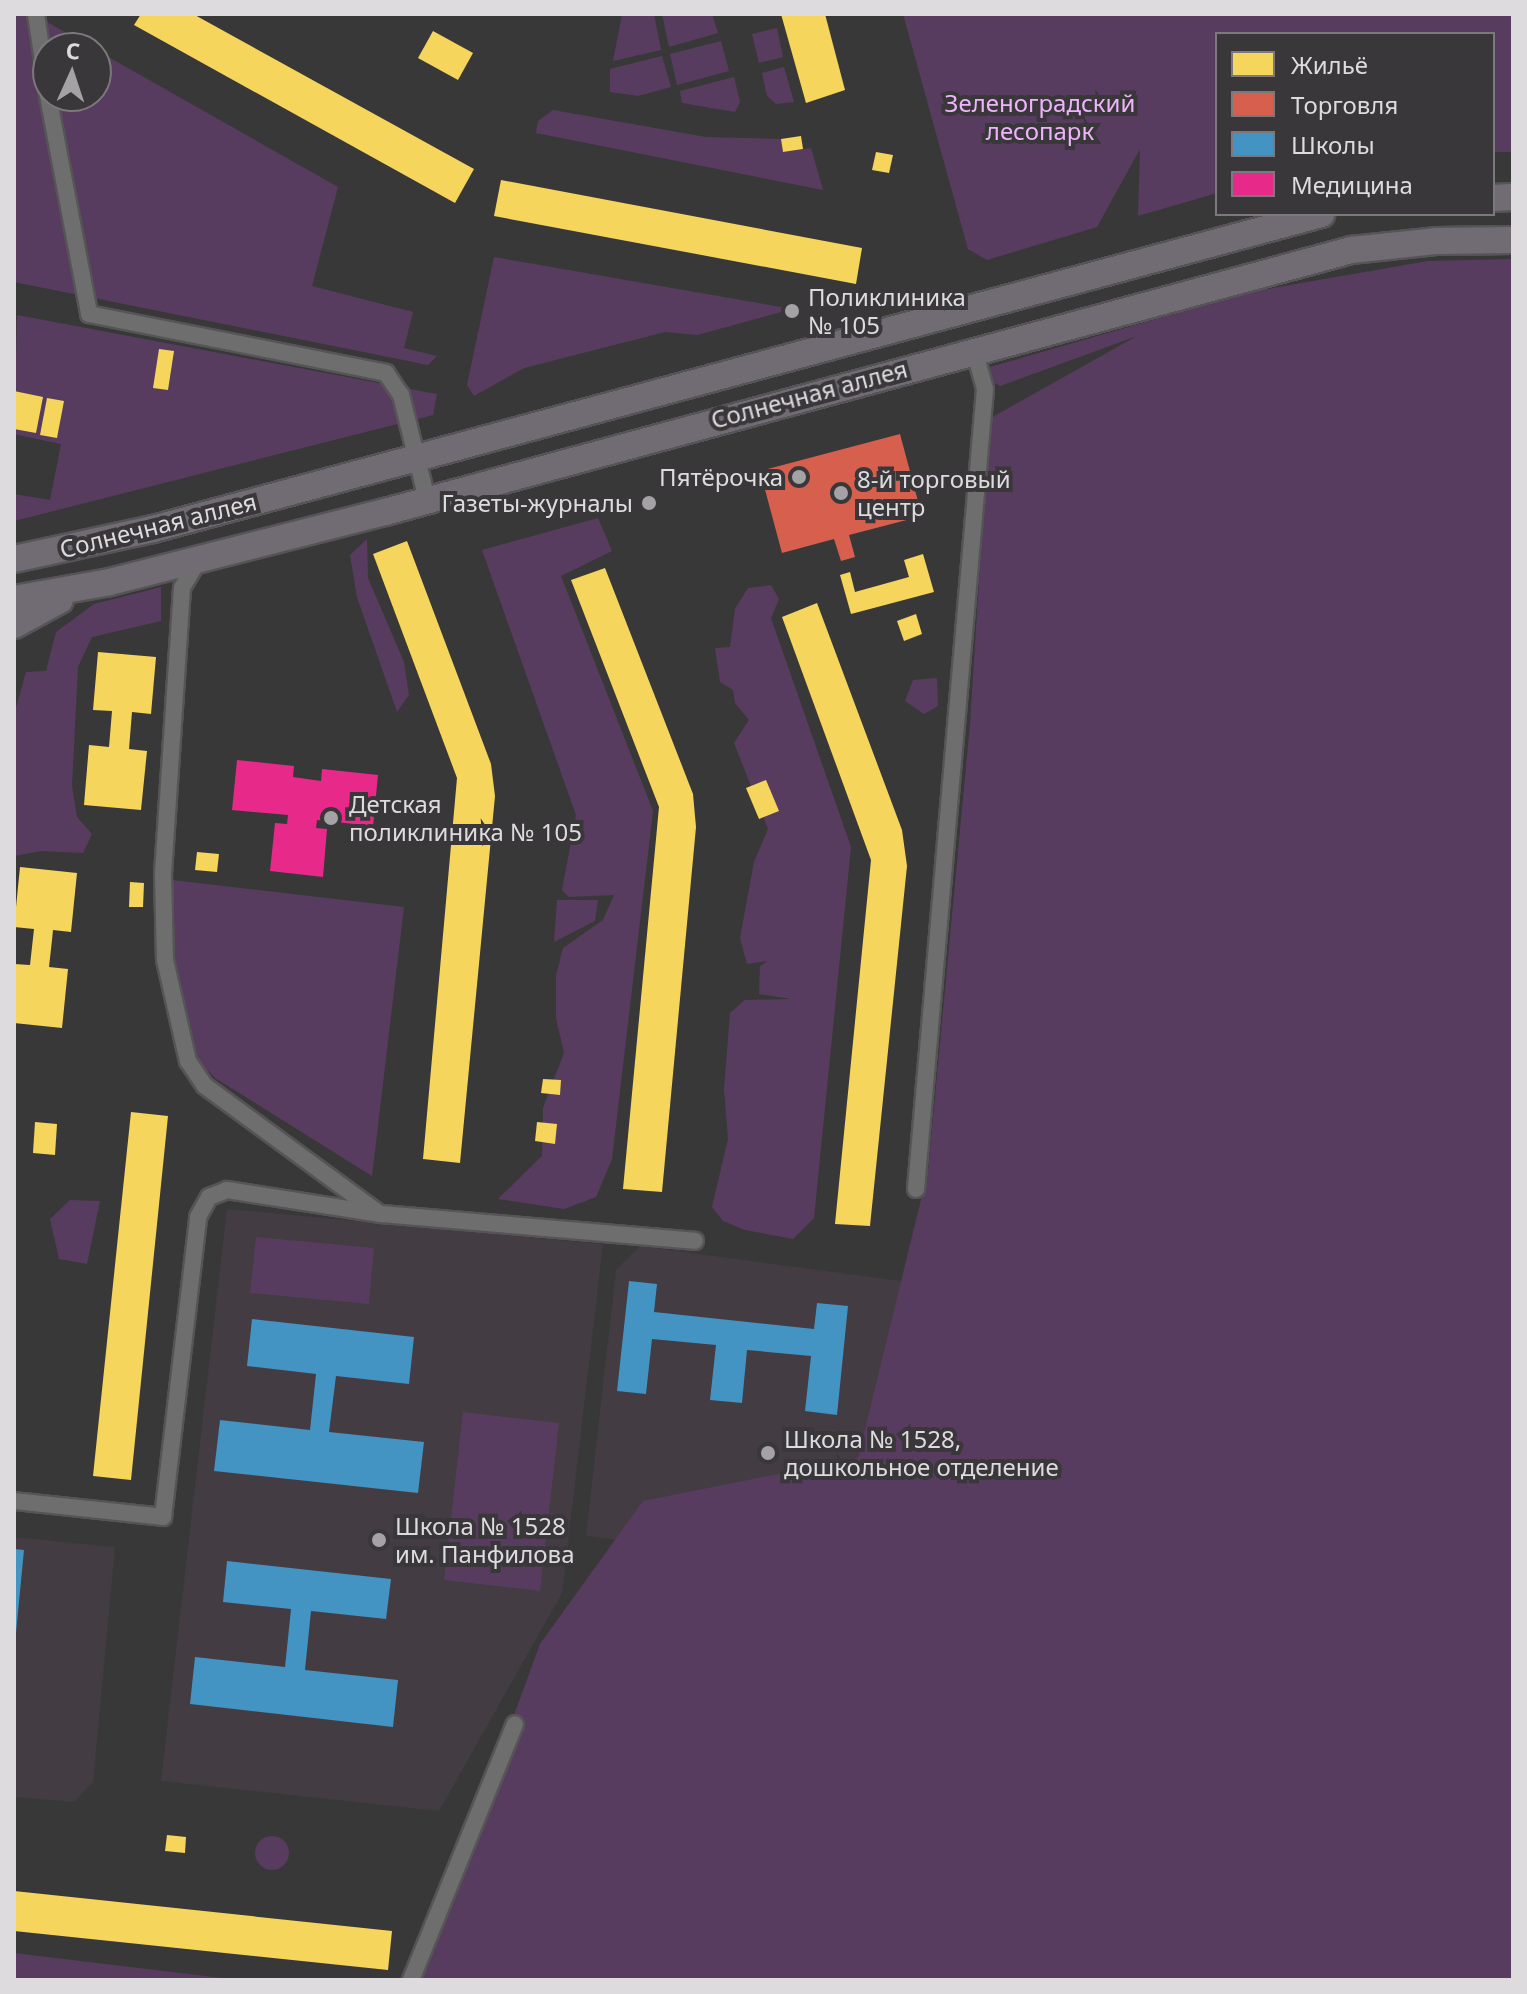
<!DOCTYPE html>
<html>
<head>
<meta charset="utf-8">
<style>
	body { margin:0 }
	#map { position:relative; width:1527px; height:1994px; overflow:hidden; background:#393839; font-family:"Noto Sans",sans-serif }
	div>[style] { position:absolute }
	.built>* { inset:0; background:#433c43 }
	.green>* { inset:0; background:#583c5f }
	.round { border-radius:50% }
	.homes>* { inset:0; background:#f6d55c }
	.shops>* { inset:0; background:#d6604d }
	.schools>* { inset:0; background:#4393c3 }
	.health>* { inset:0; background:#e7298a }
	.roads { filter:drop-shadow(2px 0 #565456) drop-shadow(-2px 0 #565456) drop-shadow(0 2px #565456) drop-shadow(0 -2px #565456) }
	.street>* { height:16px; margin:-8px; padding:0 8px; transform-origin:8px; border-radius:8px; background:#6f6e6f }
	.primary>* { height:26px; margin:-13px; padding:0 13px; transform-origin:13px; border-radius:13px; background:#716c74 }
	.dots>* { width:22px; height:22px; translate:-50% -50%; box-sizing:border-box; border:4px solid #39373a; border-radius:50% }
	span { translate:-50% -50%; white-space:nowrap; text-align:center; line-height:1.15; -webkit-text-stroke:8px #39373a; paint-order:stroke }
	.park-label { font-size:24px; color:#edb4fb }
	.poi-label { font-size:24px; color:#dddbdd }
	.left { translate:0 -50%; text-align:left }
	.right { translate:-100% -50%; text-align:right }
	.street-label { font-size:24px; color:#dddbdd }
	.frame { position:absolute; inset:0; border:16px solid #dddbdd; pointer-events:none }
	.legend { position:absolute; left:1215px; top:32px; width:280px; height:184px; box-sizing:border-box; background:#39373a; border:2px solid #7b797b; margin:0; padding:10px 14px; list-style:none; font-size:24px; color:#dddbdd }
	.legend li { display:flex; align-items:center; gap:16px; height:40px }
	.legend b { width:40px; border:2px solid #7b797b }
	.north { position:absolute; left:32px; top:32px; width:80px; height:80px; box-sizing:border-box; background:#39373a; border:2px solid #7b797b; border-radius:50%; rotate:3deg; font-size:22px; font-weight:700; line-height:32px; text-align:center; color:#dddbdd }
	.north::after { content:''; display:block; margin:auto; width:28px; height:36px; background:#a4a2a4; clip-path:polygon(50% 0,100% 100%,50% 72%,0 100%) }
</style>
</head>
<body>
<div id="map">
	<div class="built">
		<i style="clip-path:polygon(227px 1209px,603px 1244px,562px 1593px,439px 1811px,161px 1781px)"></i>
		<i style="clip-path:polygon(640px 1246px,938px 1286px,942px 1508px,747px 1556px,586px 1536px,616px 1270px)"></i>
		<i style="clip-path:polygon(14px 1537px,115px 1547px,93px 1782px,74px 1802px,14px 1797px)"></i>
	</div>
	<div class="green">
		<i style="clip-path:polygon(14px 14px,33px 14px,93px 48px,48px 48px,48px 96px,96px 96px,96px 50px,338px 187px,312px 286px,413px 312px,404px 348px,437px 356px,428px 365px,14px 282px)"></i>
		<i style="clip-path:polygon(622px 14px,654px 14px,661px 50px,613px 61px)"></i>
		<i style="clip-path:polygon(662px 14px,712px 14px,718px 33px,669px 47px)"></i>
		<i style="clip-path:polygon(903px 14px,1513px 14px,1513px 152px,1493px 152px,1493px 34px,1217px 34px,1217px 193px,1138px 216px,1140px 149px,1097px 227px,987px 260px,968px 249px)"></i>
		<i style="clip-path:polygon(777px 28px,783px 57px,759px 63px,752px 34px)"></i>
		<i style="clip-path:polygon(721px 41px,729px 71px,677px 85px,670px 54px)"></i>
		<i style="clip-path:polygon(662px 56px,671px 87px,638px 96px,610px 92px,610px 69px)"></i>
		<i style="clip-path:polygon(784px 67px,794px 102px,776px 104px,767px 96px,762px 73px)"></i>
		<i style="clip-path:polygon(734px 77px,740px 102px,735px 112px,682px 103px,680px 91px)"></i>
		<i style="clip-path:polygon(553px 110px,706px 137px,781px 139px,783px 152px,811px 148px,823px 190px,536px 133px,538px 121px)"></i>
		<i style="clip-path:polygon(494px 257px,792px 309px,697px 335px,665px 332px,524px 368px,474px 396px,467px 385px)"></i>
		<i style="clip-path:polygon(1513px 259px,1513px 1980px,417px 1980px,540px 1644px,643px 1501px,858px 1458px,928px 1171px,970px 724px,989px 419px,1137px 336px,1000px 386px,981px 376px,990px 367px,1250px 292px,1428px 261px)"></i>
		<i style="clip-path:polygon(17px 315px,437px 394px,433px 415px,14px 521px,14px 494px,50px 500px,61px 444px,14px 434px)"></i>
		<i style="clip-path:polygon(598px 518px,612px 551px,561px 576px,653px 811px,612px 1159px,596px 1197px,564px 1209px,498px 1199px,542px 1156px,543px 1108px,564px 1053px,556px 1018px,556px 976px,563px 948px,603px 920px,614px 895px,569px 897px,562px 890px,576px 815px,482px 550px)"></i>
		<i style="clip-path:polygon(367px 539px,368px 578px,404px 662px,409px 695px,397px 712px,357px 597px,350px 555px)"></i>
		<i style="clip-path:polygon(771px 585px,779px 599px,771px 618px,851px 847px,814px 1218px,793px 1239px,745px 1230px,723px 1221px,712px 1207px,728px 1139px,724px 1089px,730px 1013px,745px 1000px,791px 999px,759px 994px,760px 966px,768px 961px,747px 964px,740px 938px,754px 862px,768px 829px,734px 743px,749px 720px,735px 703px,733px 690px,720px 682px,715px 648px,730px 647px,735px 609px,748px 588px)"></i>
		<i style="clip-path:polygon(161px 587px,161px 621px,92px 637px,78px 667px,72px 786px,77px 817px,92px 834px,83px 853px,41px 851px,14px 856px,14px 715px,26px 672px,46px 671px,56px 632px,94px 604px)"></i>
		<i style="clip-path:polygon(937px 678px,938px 706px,924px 714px,905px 701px,913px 680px)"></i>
		<i style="clip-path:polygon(172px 880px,404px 907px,372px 1176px,215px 1078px,194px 1056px,174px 973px)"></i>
		<i style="clip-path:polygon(557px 900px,598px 900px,595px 921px,554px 942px)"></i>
		<i style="clip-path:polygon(70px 1200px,100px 1201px,87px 1264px,59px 1259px,50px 1219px)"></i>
		<i style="clip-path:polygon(256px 1237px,374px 1248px,369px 1304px,250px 1293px)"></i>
		<i style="clip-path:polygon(463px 1412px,559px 1423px,540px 1591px,444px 1580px)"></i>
		<i class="round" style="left:255px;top:1836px;width:34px;height:34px"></i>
		<i style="clip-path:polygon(14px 1953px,238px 1980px,14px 1980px)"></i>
	</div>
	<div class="homes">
		<i style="clip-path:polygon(141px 14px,193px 14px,474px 169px,455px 203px,134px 25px)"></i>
		<i style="clip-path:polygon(781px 14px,825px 14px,845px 90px,806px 103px)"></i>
		<i style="clip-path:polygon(433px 31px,473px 53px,458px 80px,418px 58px)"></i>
		<i style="clip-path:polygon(801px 136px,803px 149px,783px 152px,781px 139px)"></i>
		<i style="clip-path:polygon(876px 152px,893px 155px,889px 173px,872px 170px)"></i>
		<i style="clip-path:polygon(501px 180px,862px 248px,856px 284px,494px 216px)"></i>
		<i style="clip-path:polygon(159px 349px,174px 351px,168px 390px,153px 388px)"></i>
		<i style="clip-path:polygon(14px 391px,43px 397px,36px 433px,14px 429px)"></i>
		<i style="clip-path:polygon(47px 398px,64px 401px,57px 438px,40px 435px)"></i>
		<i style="clip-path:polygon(407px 541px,491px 764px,495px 796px,460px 1163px,423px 1159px,457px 778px,373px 554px)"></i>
		<i style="clip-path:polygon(923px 554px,934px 592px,851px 614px,840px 575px,850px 572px,855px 592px,909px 577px,904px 560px)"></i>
		<i style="clip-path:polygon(605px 568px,693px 794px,696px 827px,662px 1192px,623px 1189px,659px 807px,571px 580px)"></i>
		<i style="clip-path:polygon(817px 603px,902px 830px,907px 866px,870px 1226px,835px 1224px,871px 860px,782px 617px)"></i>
		<i style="clip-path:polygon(916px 614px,922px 634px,904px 641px,897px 621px)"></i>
		<i style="clip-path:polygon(98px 652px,156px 657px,151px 714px,132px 712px,129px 749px,147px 751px,141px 810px,84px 805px,89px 745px,109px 747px,112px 711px,93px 710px)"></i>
		<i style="clip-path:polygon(766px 780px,779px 811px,759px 819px,746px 788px)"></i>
		<i style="clip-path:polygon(197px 852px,219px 854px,217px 872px,195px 870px)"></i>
		<i style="clip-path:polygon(20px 867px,77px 873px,71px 932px,53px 930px,52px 940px,49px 967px,68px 969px,62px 1028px,14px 1023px,14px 964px,30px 965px,34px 929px,14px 927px)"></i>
		<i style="clip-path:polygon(130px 882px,144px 883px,143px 907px,129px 907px)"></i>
		<i style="clip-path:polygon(543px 1079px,561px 1080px,560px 1095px,541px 1093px)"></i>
		<i style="clip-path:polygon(131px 1112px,168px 1116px,131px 1480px,93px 1476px)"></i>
		<i style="clip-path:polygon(35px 1122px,57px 1124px,55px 1155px,33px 1153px)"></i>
		<i style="clip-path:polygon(537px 1122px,557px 1124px,555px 1144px,535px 1141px)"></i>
		<i style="clip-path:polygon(167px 1835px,186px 1837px,185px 1853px,165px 1851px)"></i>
		<i style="clip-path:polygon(14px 1891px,392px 1931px,388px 1970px,14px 1931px)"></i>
	</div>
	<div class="shops">
		<i style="clip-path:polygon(900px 434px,922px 516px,849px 535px,855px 557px,841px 561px,834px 539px,782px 553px,760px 471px)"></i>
	</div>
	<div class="schools">
		<i style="clip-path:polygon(629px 1281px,657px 1284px,654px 1312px,814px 1329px,817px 1303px,848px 1306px,837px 1415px,805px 1411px,811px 1356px,747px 1350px,742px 1403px,710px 1400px,716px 1345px,652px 1339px,646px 1394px,617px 1391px)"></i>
		<i style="clip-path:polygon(252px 1319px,414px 1337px,409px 1384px,336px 1376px,329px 1432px,424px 1442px,418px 1493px,214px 1471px,220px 1420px,310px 1430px,316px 1374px,247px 1366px)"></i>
		<i style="clip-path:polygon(14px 1549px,24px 1550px,16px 1633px,14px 1633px)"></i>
		<i style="clip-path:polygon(227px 1561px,391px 1579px,386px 1619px,311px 1611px,305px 1670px,398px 1680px,393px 1727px,190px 1704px,195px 1657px,285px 1667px,291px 1609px,223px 1602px)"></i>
	</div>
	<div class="health">
		<i style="clip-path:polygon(237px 760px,294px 766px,293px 777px,321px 781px,322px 769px,378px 775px,373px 826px,317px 820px,316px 828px,327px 829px,323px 877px,270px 871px,275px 823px,287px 824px,288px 815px,232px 810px)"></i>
	</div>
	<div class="roads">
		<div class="street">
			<i style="left:36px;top:14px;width:82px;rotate:81.6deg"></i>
			<i style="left:48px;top:96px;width:222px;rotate:79.3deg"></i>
			<i style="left:89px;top:314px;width:303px;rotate:11.2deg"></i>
			<i style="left:386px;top:373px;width:27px;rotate:56deg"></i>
			<i style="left:401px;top:395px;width:107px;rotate:76deg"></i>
			<i style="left:198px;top:561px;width:31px;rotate:121deg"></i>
			<i style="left:182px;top:588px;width:286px;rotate:93.8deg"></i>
			<i style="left:163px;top:873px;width:87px;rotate:88.7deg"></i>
			<i style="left:165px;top:960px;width:104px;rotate:77.2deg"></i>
			<i style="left:188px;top:1061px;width:30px;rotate:56deg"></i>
			<i style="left:205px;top:1086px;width:212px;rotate:36.2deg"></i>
			<i style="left:916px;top:1189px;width:803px;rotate:-85.07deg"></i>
			<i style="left:985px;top:389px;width:41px;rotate:-105.4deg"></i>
			<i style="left:14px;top:1501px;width:150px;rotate:6.1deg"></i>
			<i style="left:163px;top:1517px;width:302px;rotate:-83.3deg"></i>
			<i style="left:198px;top:1217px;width:23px;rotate:-61deg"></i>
			<i style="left:209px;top:1197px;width:19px;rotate:-21deg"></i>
			<i style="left:227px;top:1190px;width:156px;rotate:8.9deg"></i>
			<i style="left:381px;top:1214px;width:315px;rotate:4.9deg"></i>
			<i style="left:411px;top:1980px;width:276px;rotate:-67.9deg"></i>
		</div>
		<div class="primary">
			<i style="left:1493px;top:198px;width:20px;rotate:-3deg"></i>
			<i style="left:14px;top:559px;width:142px;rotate:-12.2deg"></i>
			<i style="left:153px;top:529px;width:1210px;rotate:-15.09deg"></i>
			<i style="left:14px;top:599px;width:97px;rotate:-10deg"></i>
			<i style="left:110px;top:582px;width:284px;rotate:-14.3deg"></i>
			<i style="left:385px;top:512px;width:1001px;rotate:-15.17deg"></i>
			<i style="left:1351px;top:250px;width:85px;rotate:-6deg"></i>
			<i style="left:1436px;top:241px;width:77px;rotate:-0.7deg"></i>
			<i style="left:14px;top:625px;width:52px;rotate:-28.5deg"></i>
		</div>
	</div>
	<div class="dots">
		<i style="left:792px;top:311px;background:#a4a2a4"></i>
		<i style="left:799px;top:477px;background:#a4a2a4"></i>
		<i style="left:841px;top:493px;background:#a4a2a4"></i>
		<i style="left:649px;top:503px;background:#a4a2a4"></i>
		<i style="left:331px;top:818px;background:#a4a2a4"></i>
		<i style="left:768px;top:1453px;background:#a4a2a4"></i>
		<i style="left:379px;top:1540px;background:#a4a2a4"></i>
	</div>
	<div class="park-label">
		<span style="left:1040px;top:117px">Зеленоградский<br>лесопарк</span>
	</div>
	<div class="poi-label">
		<span class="left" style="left:808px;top:311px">Поликлиника<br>№ 105</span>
		<span class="right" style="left:783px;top:477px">Пятёрочка</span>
		<span class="left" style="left:857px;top:493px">8-й торговый<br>центр</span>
		<span class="right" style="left:633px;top:503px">Газеты-журналы</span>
		<span class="left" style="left:349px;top:818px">Детская<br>поликлиника № 105</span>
		<span class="left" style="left:784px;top:1453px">Школа № 1528,<br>дошкольное отделение</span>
		<span class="left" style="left:395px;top:1540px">Школа № 1528<br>им. Панфилова</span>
	</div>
	<div class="street-label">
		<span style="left:809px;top:394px;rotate:-15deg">Солнечная аллея</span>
		<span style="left:158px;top:525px;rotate:-14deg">Солнечная аллея</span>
	</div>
	<div class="frame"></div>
	<ul class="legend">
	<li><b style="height:22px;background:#f6d55c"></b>Жильё</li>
	<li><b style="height:22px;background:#d6604d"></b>Торговля</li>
	<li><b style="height:22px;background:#4393c3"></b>Школы</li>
	<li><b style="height:22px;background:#e7298a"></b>Медицина</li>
	</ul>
	<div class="north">С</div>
</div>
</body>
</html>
